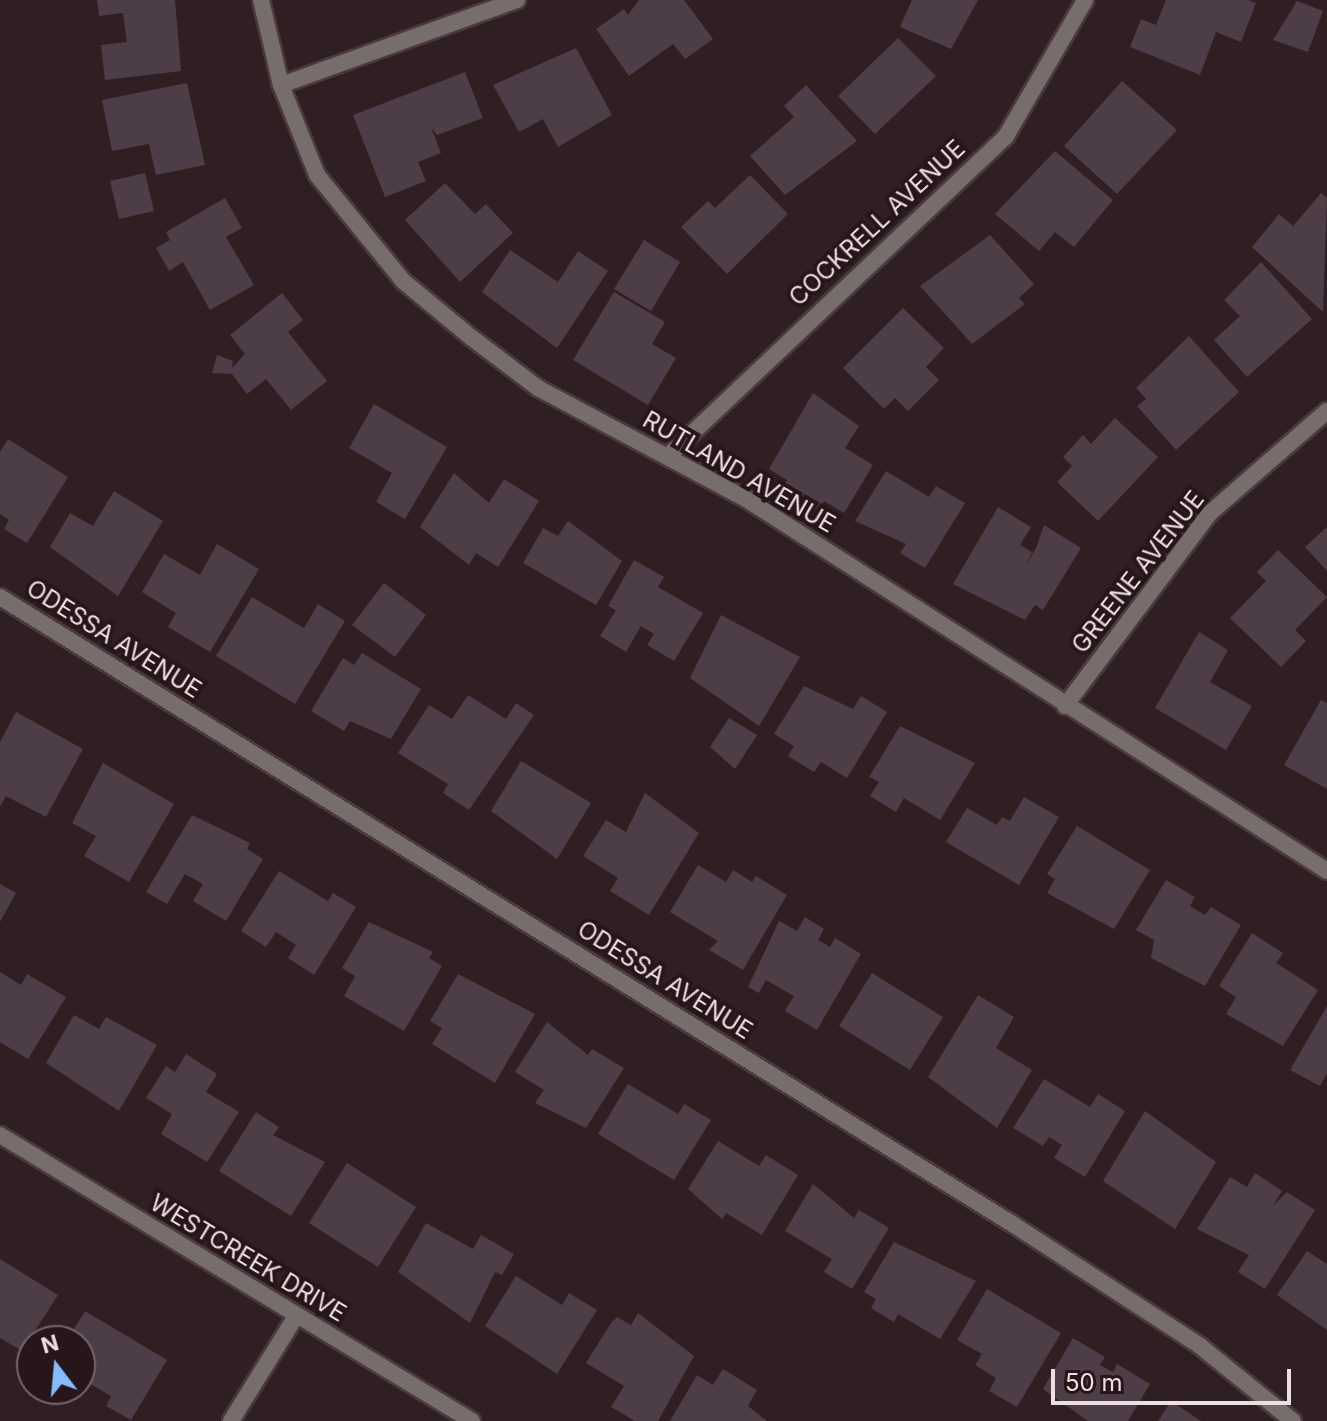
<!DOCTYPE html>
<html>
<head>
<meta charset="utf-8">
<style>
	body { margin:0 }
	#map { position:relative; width:1327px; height:1421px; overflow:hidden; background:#301f22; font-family:Inter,sans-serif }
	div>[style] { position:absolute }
	.building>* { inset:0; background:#4d3d46 }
	.roads { filter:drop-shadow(2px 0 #4a3a3d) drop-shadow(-2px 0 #4a3a3d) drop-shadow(0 2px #4a3a3d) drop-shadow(0 -2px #4a3a3d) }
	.minor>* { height:16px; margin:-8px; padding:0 8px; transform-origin:8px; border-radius:8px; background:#776d6c }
	.tertiary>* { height:16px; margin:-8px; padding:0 8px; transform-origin:8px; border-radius:8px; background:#776d6c }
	span { translate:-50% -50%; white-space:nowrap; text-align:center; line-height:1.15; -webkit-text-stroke:8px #261519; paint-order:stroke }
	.street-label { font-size:24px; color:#ecdfe1 }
	.north { position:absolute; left:16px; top:1325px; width:80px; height:80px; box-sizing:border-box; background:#261519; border:2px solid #756669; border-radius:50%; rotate:344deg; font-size:22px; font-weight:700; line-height:32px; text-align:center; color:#ecdfe1 }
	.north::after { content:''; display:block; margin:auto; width:28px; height:36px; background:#87bbfb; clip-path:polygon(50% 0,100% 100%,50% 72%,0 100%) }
	.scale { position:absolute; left:1051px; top:1369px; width:240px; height:36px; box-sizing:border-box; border:4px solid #ecdfe1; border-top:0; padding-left:10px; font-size:24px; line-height:28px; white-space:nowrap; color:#ecdfe1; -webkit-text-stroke:6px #261519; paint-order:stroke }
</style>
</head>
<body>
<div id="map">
	<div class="building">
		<i style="clip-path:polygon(97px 0,175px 0,181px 71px,105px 80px,101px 45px,127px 42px,123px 13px,99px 16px)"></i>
		<i style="clip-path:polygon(639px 0,684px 0,713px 39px,685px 59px,673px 44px,629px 76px,596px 29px,624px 9px,628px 15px)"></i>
		<i style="clip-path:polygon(912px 0,978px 0,951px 49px,900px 27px)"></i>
		<i style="clip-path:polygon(1166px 0,1248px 0,1256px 3px,1241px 42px,1216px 32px,1200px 75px,1130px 47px,1141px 19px,1156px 25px)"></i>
		<i style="clip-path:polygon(1297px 1px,1323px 11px,1308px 52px,1273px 40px)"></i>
		<i style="clip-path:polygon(898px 38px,936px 76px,875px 134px,838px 96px)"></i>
		<i style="clip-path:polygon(576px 48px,612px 115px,558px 147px,543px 119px,519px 132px,493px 85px)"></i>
		<i style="clip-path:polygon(465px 72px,483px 118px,437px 135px,431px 127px,441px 153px,418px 162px,426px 181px,385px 197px,353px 115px)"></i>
		<i style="clip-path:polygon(1122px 81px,1177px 130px,1117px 194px,1064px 146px)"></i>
		<i style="clip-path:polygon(187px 83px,205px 165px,156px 175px,149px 144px,112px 151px,102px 100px)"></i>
		<i style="clip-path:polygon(806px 85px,857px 141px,785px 195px,750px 156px,794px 117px,784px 106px)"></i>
		<i style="clip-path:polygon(1055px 151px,1113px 200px,1074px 247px,1055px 232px,1039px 251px,995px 214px)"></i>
		<i style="clip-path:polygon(145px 173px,154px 211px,119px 219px,110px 181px)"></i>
		<i style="clip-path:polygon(750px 175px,788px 214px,727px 274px,681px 227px,708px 201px,715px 208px)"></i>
		<i style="clip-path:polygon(445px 183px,475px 214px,486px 204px,513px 233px,460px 282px,405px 220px)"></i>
		<i style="clip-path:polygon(1321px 193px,1327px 198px,1323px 312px,1252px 247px,1279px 214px,1293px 226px)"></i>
		<i style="clip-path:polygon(225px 198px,242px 228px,226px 237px,254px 285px,210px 310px,183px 262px,169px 271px,156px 248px,170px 240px,166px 232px)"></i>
		<i style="clip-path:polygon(990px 235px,1034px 284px,1019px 298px,1025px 304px,972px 344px,920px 286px)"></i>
		<i style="clip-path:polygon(644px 240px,680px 262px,651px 311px,614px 289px)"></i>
		<i style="clip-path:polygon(510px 250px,558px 282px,578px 251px,608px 271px,557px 348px,482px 292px)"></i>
		<i style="clip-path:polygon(1261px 262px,1312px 319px,1247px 377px,1214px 340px,1240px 316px,1224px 300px)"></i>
		<i style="clip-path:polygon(614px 292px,665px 322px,652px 344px,676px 358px,648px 405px,573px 360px)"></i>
		<i style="clip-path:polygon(282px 293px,303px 320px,288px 332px,327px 381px,291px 410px,266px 379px,247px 394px,232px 374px,212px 373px,217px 355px,233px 361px,232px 368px,245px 354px,230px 335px)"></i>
		<i style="clip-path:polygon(903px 308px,944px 348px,926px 367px,939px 380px,908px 411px,895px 398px,884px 409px,843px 368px)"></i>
		<i style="clip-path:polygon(1189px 336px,1239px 392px,1176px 450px,1137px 406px,1146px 399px,1136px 388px)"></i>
		<i style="clip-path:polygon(813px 393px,859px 426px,845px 448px,873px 465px,844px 513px,824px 501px,818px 511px,782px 489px,787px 480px,769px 469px)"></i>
		<i style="clip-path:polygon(374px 404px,447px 447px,405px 519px,376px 502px,392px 473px,349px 448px)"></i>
		<i style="clip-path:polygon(1115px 418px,1158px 457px,1098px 521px,1057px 482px,1072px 466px,1063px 457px,1083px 435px,1091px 444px)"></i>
		<i style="clip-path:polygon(8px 439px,68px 477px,27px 543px,4px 529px,9px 520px,0 514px,0 452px)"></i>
		<i style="clip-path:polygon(886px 471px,929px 497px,936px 486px,965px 503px,925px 568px,900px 553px,906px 544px,855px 521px)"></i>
		<i style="clip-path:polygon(454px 473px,489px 503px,504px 479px,539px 501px,498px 567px,476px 553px,469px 565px,420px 527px)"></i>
		<i style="clip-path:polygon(114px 491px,163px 521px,118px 596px,50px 547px,70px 513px,93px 526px)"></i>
		<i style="clip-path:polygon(998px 507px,1031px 527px,1020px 545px,1032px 552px,1025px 566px,1036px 548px,1044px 525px,1081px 548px,1043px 610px,1035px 605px,1025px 620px,953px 584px)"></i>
		<i style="clip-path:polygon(568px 521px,622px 561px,596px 605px,523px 563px,543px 528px,558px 536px)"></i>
		<i style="clip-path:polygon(1327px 527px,1327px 571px,1305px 547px)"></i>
		<i style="clip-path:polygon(217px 544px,259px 569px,210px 652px,168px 627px,176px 613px,142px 592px,164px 554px,200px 575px)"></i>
		<i style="clip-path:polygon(1278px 550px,1327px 597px,1295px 630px,1306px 641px,1281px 667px,1230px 618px,1266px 581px,1257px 572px)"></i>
		<i style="clip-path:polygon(634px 560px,664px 577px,658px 587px,703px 613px,674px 661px,647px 645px,654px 634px,641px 626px,626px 652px,600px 636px,616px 610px,608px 606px)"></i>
		<i style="clip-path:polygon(384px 583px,426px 615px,395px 657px,352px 625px)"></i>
		<i style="clip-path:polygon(252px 597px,304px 628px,318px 604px,345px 621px,295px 704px,216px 656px)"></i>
		<i style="clip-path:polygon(721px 615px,800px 657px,759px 726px,690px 678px)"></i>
		<i style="clip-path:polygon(1199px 632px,1228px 650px,1210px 682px,1252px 706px,1226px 750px,1155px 708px)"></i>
		<i style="clip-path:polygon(362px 653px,421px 689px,391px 739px,350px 721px,344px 731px,311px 711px,343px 658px,354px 665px)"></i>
		<i style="clip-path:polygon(804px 686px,853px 709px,861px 696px,887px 712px,847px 778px,821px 762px,814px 772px,788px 756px,794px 746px,774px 734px)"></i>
		<i style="clip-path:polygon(468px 695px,506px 719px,516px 703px,534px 715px,469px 810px,443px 793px,448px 784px,398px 753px,429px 705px,452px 719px)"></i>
		<i style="clip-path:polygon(1321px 700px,1327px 703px,1327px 789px,1284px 765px)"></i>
		<i style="clip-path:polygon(16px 712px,83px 749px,46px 817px,6px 796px,0 807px,0 742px)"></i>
		<i style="clip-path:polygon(729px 718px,757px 735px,735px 769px,710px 747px)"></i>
		<i style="clip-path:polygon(900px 726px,975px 763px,940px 820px,904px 798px,896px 812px,870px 796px,879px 782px,869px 777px)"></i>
		<i style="clip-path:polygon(521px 761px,591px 803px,557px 859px,491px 811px)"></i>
		<i style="clip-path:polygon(103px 763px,174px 804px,129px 882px,84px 856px,96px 836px,72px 823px)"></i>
		<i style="clip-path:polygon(645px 793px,699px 833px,649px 915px,610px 891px,618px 878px,583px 856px,606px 820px,626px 832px)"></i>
		<i style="clip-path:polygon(1024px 797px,1059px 817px,1019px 885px,946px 842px,967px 808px,997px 825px,1002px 817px,1010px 821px)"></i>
		<i style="clip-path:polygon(192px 815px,250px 843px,247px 849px,263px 859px,226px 921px,193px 901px,203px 884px,185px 874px,167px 904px,146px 892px)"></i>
		<i style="clip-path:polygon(1077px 826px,1150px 870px,1114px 929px,1047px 893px,1055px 879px,1047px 874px)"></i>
		<i style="clip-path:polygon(698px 865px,726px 882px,733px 870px,752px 882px,756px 876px,787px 895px,743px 970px,709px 950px,718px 941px,670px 912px)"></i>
		<i style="clip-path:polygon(279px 871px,328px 901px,333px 893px,356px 907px,314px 975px,288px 958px,296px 945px,276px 932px,266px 947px,241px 931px)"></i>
		<i style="clip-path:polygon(1166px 880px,1195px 897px,1190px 906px,1205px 915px,1211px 907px,1241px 925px,1205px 986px,1151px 958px,1154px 940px,1136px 930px)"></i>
		<i style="clip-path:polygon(0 884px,16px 893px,0 922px)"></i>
		<i style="clip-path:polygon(805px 917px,824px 929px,818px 940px,830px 947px,835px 938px,861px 954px,817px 1030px,785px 1011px,794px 996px,766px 980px,759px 993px,748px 987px,779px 921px,797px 931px)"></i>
		<i style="clip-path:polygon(369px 922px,433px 952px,429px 958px,442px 966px,404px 1031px,344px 996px,355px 976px,342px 968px)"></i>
		<i style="clip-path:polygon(1252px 933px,1283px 953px,1276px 963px,1318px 990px,1283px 1046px,1226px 1014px,1236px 997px,1219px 986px)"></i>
		<i style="clip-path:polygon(0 972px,21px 985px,27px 974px,66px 997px,28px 1059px,0 1042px)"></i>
		<i style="clip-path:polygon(872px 973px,943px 1017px,910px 1070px,839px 1026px)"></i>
		<i style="clip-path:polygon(458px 974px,535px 1014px,495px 1083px,432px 1044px,442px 1028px,430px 1021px)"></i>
		<i style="clip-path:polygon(978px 995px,1014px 1017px,996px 1048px,1032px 1070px,997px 1128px,928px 1077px)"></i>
		<i style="clip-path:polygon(1327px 1006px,1327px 1073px,1320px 1086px,1290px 1070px)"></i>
		<i style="clip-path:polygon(74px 1015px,99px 1029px,106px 1017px,157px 1045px,119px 1111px,46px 1063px)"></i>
		<i style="clip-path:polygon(547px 1022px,588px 1055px,592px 1049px,624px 1068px,586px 1128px,535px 1103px,544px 1090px,515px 1072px)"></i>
		<i style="clip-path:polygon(186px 1054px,217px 1074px,206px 1092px,239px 1112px,207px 1162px,161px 1134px,172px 1114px,146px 1098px,166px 1066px,175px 1072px)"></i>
		<i style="clip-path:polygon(1044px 1079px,1090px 1107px,1098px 1094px,1125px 1111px,1085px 1177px,1054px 1158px,1062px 1145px,1049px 1137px,1043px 1146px,1013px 1128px)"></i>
		<i style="clip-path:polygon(628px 1084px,678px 1114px,684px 1104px,711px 1120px,674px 1180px,598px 1134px)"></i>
		<i style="clip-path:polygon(1145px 1111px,1216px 1162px,1175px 1229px,1103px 1181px)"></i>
		<i style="clip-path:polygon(256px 1112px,279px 1127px,273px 1135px,325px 1162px,291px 1216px,219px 1171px)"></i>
		<i style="clip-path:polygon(718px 1141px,759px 1166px,766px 1155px,798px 1175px,762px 1235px,726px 1213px,722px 1219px,688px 1189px)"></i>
		<i style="clip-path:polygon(347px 1163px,416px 1207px,378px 1267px,309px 1223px)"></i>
		<i style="clip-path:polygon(1255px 1173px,1282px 1191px,1273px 1206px,1287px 1192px,1315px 1210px,1265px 1289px,1238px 1272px,1249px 1255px,1197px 1229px,1230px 1177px,1247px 1187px)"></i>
		<i style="clip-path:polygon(813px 1184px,854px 1218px,859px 1210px,889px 1228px,852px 1289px,824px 1272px,832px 1259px,785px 1231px)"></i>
		<i style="clip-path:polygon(426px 1223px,473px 1249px,481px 1235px,514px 1254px,502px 1275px,495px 1272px,470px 1323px,398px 1272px)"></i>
		<i style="clip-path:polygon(894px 1242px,976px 1281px,940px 1339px,898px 1314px,894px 1322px,871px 1308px,876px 1299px,864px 1292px)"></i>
		<i style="clip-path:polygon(1307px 1251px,1327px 1264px,1327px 1330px,1277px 1295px)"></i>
		<i style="clip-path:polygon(0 1259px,58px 1295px,22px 1351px,0 1338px)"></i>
		<i style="clip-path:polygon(516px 1276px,562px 1305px,569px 1293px,597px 1310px,557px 1374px,485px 1326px)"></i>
		<i style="clip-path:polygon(987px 1289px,1061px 1333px,1017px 1407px,989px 1391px,996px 1378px,975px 1365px,982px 1354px,957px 1340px)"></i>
		<i style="clip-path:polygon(85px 1311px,167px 1360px,131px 1420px,106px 1406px,111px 1396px,80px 1378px,80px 1341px,67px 1341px)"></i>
		<i style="clip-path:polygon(638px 1313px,694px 1356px,658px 1421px,635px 1421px,611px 1407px,624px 1386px,586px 1363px,611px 1323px,617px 1317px,631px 1325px)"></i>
		<i style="clip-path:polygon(1073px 1338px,1105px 1357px,1100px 1365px,1113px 1372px,1117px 1364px,1150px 1384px,1128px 1421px,1088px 1421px,1043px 1389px)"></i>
		<i style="clip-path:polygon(723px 1369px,757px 1390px,748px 1406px,767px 1421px,670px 1421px,697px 1375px,713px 1385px)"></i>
		<i style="clip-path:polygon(1171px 1401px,1201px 1421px,1158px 1421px)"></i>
	</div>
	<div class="roads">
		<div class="minor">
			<i style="left:261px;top:0;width:87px;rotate:76.8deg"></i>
			<i style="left:281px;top:85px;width:97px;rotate:68.2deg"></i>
			<i style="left:317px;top:175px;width:136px;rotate:50.9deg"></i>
			<i style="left:403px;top:281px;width:89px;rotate:39.6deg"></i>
			<i style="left:472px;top:338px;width:83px;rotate:37.1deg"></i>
			<i style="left:538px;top:388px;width:236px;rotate:28.1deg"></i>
			<i style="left:746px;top:499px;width:690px;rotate:32.63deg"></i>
			<i style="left:281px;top:85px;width:251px;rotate:-19.8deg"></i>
			<i style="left:668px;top:456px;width:465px;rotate:-43.4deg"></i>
			<i style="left:1006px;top:136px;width:157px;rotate:-59.8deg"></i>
			<i style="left:0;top:597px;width:1193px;rotate:31.77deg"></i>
			<i style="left:1014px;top:1225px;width:222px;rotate:33deg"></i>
			<i style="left:1200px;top:1346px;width:119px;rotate:38.9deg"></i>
			<i style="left:1065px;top:706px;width:241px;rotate:-53.1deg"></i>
			<i style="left:1210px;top:513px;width:155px;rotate:-41.1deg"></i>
			<i style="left:231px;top:1421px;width:123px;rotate:-58.2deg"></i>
		</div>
		<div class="tertiary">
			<i style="left:0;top:1135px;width:552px;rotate:31.21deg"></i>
		</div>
	</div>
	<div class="street-label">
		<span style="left:877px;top:223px;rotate:-43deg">COCKRELL AVENUE</span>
		<span style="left:739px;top:472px;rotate:30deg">RUTLAND AVENUE</span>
		<span style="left:1138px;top:572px;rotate:-52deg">GREENE AVENUE</span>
		<span style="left:114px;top:639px;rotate:32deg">ODESSA AVENUE</span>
		<span style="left:665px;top:980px;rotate:32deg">ODESSA AVENUE</span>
		<span style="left:248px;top:1258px;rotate:31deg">WESTCREEK DRIVE</span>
	</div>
	<div class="north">N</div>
	<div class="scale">50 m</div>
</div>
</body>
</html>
